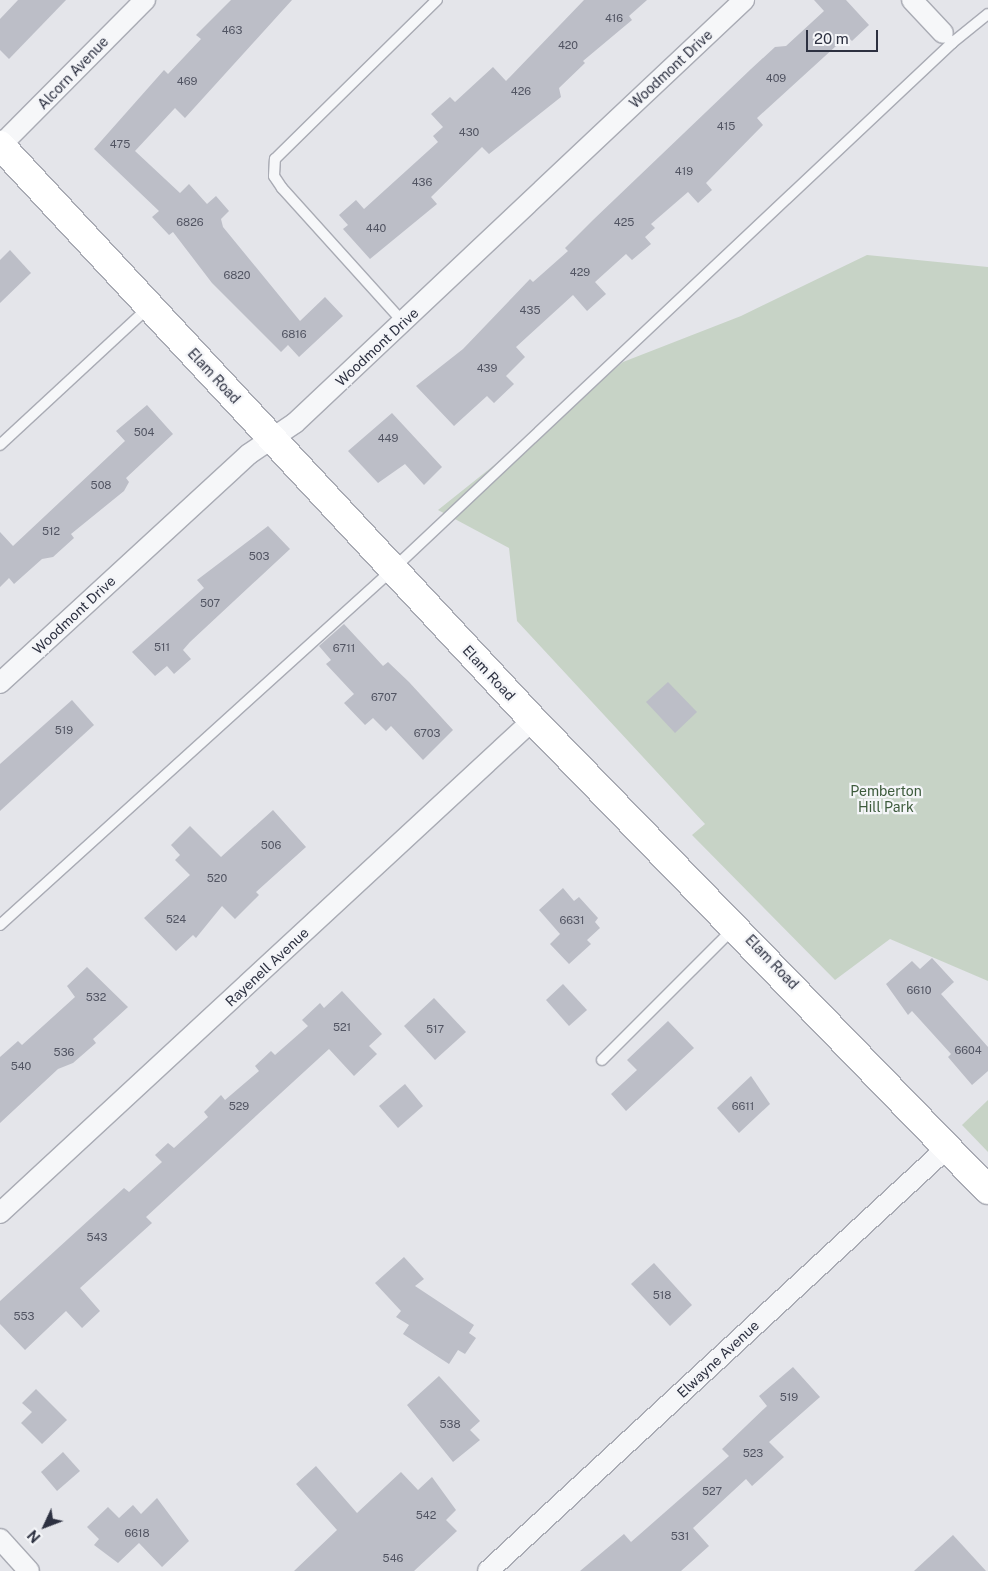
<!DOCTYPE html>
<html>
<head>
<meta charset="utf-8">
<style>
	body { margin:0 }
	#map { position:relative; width:988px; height:1571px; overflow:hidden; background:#e4e5ea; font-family:"Public Sans",sans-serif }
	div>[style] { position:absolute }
	.green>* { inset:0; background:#c7d3c6 }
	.building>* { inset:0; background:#bcbec7 }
	.roads { filter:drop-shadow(1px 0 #a9abb4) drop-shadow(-1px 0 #a9abb4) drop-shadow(0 1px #a9abb4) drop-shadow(0 -1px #a9abb4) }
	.lane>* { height:10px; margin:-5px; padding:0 5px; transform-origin:5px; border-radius:5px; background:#f6f7f9 }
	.street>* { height:20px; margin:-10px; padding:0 10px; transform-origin:10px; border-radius:10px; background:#f6f7f9 }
	.secondary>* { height:28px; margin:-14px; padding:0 14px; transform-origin:14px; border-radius:14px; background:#fff }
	span { translate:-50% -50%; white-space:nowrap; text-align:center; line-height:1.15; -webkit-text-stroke:4.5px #f4f5f8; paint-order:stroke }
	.number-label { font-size:11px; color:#515462 }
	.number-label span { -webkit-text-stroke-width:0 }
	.street-label { font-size:14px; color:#2d3141 }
	.park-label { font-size:14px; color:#3d5b3c }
	.north { position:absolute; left:20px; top:1501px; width:50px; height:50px; -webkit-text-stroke:4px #f4f5f8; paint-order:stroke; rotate:227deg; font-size:14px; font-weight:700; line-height:20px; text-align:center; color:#2d3141 }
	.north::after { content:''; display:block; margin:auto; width:18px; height:22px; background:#2d3141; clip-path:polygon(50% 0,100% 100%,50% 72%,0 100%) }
	.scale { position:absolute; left:806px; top:30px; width:72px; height:22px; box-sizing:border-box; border:2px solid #2d3141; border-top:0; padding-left:6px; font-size:15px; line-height:18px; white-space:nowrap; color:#2d3141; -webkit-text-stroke:4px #f4f5f8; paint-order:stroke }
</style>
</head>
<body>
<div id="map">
	<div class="green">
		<i style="clip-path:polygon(867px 255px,988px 267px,988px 981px,890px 939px,835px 980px,692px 835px,705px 824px,517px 621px,509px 548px,438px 510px,623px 362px,741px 316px)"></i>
		<i style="clip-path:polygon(988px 1100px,988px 1152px,962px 1125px)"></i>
	</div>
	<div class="building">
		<i style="clip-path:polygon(18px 0,66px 0,9px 59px,0 50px,0 19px)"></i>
		<i style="clip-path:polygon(231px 0,292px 0,185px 118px,175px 108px,135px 151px,180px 193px,189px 184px,207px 204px,216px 196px,229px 211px,221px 219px,223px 227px,300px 321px,325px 297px,343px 316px,299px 357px,288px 345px,281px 352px,212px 283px,173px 232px,169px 235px,152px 217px,159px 211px,94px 149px,164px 70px,168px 74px,201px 39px,196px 35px)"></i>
		<i style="clip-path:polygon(584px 0,647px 0,629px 16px,632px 20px,583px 61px,585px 63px,559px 88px,561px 97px,489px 154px,482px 147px,431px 197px,437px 204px,370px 259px,343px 229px,348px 225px,339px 215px,356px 200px,364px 209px,438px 142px,433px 136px,443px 127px,431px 114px,450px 97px,455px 102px,493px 67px,506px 81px)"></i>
		<i style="clip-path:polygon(814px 0,846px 0,869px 25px,852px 41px,847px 36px,757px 118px,763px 125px,706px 183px,712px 190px,698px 203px,688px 192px,651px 224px,655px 228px,645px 237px,651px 244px,632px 260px,626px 254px,595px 282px,606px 294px,587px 311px,573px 295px,516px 347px,525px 357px,506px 376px,514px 384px,494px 403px,487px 396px,454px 426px,416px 386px,463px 349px,530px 279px,533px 282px,568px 251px,565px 248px,593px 220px,751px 69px,775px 47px,786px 46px,824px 11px)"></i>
		<i style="clip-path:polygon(10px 250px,31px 273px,0 303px,0 260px)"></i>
		<i style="clip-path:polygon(147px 405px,173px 434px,126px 478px,129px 482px,124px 491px,71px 534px,74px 538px,53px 557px,42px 559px,14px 584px,9px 578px,0 587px,0 532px,13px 546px,125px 441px,116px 431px)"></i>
		<i style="clip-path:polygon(392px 413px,442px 467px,424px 485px,405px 464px,378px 483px,348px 451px)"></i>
		<i style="clip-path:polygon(268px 526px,290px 549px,190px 642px,183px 650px,191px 659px,174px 674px,167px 666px,155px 676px,132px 652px,204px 588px,197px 580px)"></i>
		<i style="clip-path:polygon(344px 624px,383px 666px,388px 662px,409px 682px,453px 730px,423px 760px,391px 726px,386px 731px,373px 718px,365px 725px,344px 703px,354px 694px,326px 664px,331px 660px,319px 646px)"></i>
		<i style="clip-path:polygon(668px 682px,697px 712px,675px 733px,646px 702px)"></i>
		<i style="clip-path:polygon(72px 700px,94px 725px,0 811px,0 764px)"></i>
		<i style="clip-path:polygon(273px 810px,306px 847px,256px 892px,259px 895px,235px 919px,222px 906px,196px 938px,193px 935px,176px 951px,144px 918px,190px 875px,175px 860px,180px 855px,171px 845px,190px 826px,221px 857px)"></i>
		<i style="clip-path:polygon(563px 888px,574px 901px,579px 897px,598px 918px,595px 922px,600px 928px,587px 940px,591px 944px,569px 964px,550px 944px,560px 934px,539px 910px)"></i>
		<i style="clip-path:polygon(932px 958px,954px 982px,941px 994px,988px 1047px,988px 1071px,972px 1085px,948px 1057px,951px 1054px,912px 1011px,908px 1015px,886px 984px,912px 961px,920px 969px)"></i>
		<i style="clip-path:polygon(87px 967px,128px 1007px,93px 1039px,96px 1043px,73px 1063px,58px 1069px,0 1123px,0 1057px,18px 1041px,22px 1045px,75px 997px,67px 986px)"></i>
		<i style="clip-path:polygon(563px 984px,587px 1010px,569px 1026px,546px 1000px)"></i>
		<i style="clip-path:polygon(342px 991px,382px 1034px,369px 1046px,377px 1054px,354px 1076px,329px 1049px,146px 1217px,152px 1223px,80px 1288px,100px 1311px,82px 1328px,66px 1311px,25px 1350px,0 1324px,0 1301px,124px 1188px,129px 1192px,162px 1162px,155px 1155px,168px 1143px,174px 1148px,208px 1117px,204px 1112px,221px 1095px,225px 1100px,259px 1071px,255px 1066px,271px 1051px,275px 1055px,308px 1026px,302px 1020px,320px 1003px,324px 1008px)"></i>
		<i style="clip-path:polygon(434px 998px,466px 1032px,435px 1060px,404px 1026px)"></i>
		<i style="clip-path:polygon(668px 1021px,694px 1048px,626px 1111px,611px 1094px,637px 1070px,627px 1060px)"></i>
		<i style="clip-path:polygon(751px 1076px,770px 1104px,739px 1133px,717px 1108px)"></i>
		<i style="clip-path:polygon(405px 1084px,423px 1106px,398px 1128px,379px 1106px)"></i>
		<i style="clip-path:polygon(404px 1257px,424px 1279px,415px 1286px,474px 1325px,469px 1333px,476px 1338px,465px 1354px,458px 1350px,449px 1364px,403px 1334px,409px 1325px,396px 1317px,401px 1311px,375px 1283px)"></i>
		<i style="clip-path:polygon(654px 1263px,692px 1305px,670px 1326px,631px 1284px)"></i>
		<i style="clip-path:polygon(793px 1367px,820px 1397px,769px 1442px,784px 1457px,752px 1486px,746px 1479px,693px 1528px,709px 1546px,681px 1571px,580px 1571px,624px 1534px,631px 1542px,729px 1456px,722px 1449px,767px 1406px,759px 1396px)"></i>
		<i style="clip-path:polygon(439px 1376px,480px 1421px,470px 1430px,480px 1440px,453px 1462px,407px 1405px)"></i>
		<i style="clip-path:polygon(36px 1389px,67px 1420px,42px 1444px,21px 1423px,32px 1412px,22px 1403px)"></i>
		<i style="clip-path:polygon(63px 1452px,80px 1471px,57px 1491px,41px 1472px)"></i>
		<i style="clip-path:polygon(316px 1466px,357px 1513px,401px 1472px,418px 1490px,432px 1477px,456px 1510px,446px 1520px,457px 1531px,414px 1571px,294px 1571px,337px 1530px,296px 1484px)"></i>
		<i style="clip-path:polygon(157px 1498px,189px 1541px,162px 1567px,139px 1543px,118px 1563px,94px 1545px,99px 1539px,87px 1527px,108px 1507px,119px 1518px,133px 1505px,141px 1514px)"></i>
		<i style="clip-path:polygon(953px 1535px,986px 1571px,914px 1571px)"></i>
	</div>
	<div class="roads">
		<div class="lane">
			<i style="left:952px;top:43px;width:46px;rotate:-38.9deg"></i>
			<i style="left:403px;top:322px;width:181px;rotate:-132.1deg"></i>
			<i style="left:282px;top:188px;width:14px;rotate:-124deg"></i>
			<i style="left:274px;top:176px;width:17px;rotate:-87deg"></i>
			<i style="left:275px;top:159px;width:227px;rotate:-44.5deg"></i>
			<i style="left:0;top:445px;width:203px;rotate:-42.8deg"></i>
			<i style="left:0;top:925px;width:529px;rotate:-42.16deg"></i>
			<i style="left:392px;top:570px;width:769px;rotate:-43.26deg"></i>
			<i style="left:952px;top:43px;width:13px;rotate:-132deg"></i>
			<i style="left:602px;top:1060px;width:187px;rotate:-45deg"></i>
		</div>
		<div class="street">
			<i style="left:912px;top:0;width:45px;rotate:46.8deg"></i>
			<i style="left:0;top:146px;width:206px;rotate:-45.2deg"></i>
			<i style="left:0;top:683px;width:338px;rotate:-42.6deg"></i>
			<i style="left:249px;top:454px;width:55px;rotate:-34deg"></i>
			<i style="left:295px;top:423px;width:617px;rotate:-43.29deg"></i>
			<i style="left:0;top:1213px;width:726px;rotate:-42.77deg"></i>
			<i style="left:0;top:1539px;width:43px;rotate:47.8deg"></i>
			<i style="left:488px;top:1571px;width:626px;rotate:-42.67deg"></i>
		</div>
		<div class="secondary">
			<i style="left:0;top:145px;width:784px;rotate:47.17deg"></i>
			<i style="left:533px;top:720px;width:654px;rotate:45.93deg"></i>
		</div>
	</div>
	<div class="number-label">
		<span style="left:614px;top:18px">416</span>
		<span style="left:232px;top:30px">463</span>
		<span style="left:568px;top:45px">420</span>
		<span style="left:776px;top:78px">409</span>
		<span style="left:187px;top:81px">469</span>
		<span style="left:521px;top:91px">426</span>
		<span style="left:726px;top:126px">415</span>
		<span style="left:469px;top:132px">430</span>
		<span style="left:120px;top:144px">475</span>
		<span style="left:684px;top:171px">419</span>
		<span style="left:422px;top:182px">436</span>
		<span style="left:190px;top:222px">6826</span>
		<span style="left:624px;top:222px">425</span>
		<span style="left:376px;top:228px">440</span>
		<span style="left:580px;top:272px">429</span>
		<span style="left:237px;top:275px">6820</span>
		<span style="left:530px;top:310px">435</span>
		<span style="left:294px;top:334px">6816</span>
		<span style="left:487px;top:368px">439</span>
		<span style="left:144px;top:432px">504</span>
		<span style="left:388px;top:438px">449</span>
		<span style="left:101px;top:485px">508</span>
		<span style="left:51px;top:531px">512</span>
		<span style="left:259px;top:556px">503</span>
		<span style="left:210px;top:603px">507</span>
		<span style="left:162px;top:647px">511</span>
		<span style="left:344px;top:648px">6711</span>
		<span style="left:384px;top:697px">6707</span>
		<span style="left:64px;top:730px">519</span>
		<span style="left:427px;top:733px">6703</span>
		<span style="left:271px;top:845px">506</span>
		<span style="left:217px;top:878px">520</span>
		<span style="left:176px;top:919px">524</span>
		<span style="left:572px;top:920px">6631</span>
		<span style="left:919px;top:990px">6610</span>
		<span style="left:96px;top:997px">532</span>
		<span style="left:342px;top:1027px">521</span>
		<span style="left:435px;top:1029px">517</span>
		<span style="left:968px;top:1050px">6604</span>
		<span style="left:64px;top:1052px">536</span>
		<span style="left:21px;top:1066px">540</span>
		<span style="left:239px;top:1106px">529</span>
		<span style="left:743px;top:1106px">6611</span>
		<span style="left:97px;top:1237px">543</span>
		<span style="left:662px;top:1295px">518</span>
		<span style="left:24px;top:1316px">553</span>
		<span style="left:789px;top:1397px">519</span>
		<span style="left:450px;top:1424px">538</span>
		<span style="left:753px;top:1453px">523</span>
		<span style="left:712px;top:1491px">527</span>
		<span style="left:426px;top:1515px">542</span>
		<span style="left:137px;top:1533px">6618</span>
		<span style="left:680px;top:1536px">531</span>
		<span style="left:393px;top:1558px">546</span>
	</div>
	<div class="street-label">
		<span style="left:671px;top:69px;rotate:-43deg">Woodmont Drive</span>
		<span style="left:73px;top:73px;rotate:-46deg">Alcorn Avenue</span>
		<span style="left:377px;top:347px;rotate:-43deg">Woodmont Drive</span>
		<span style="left:214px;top:376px;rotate:47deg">Elam Road</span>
		<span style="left:74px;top:615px;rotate:-43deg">Woodmont Drive</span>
		<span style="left:489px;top:673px;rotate:47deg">Elam Road</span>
		<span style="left:772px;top:962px;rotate:46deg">Elam Road</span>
		<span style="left:267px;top:967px;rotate:-43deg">Rayenell Avenue</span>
		<span style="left:718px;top:1359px;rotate:-43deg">Elwayne Avenue</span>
	</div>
	<div class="park-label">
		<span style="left:886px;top:799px">Pemberton<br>Hill Park</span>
	</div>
	<div class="north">N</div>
	<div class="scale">20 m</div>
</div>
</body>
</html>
